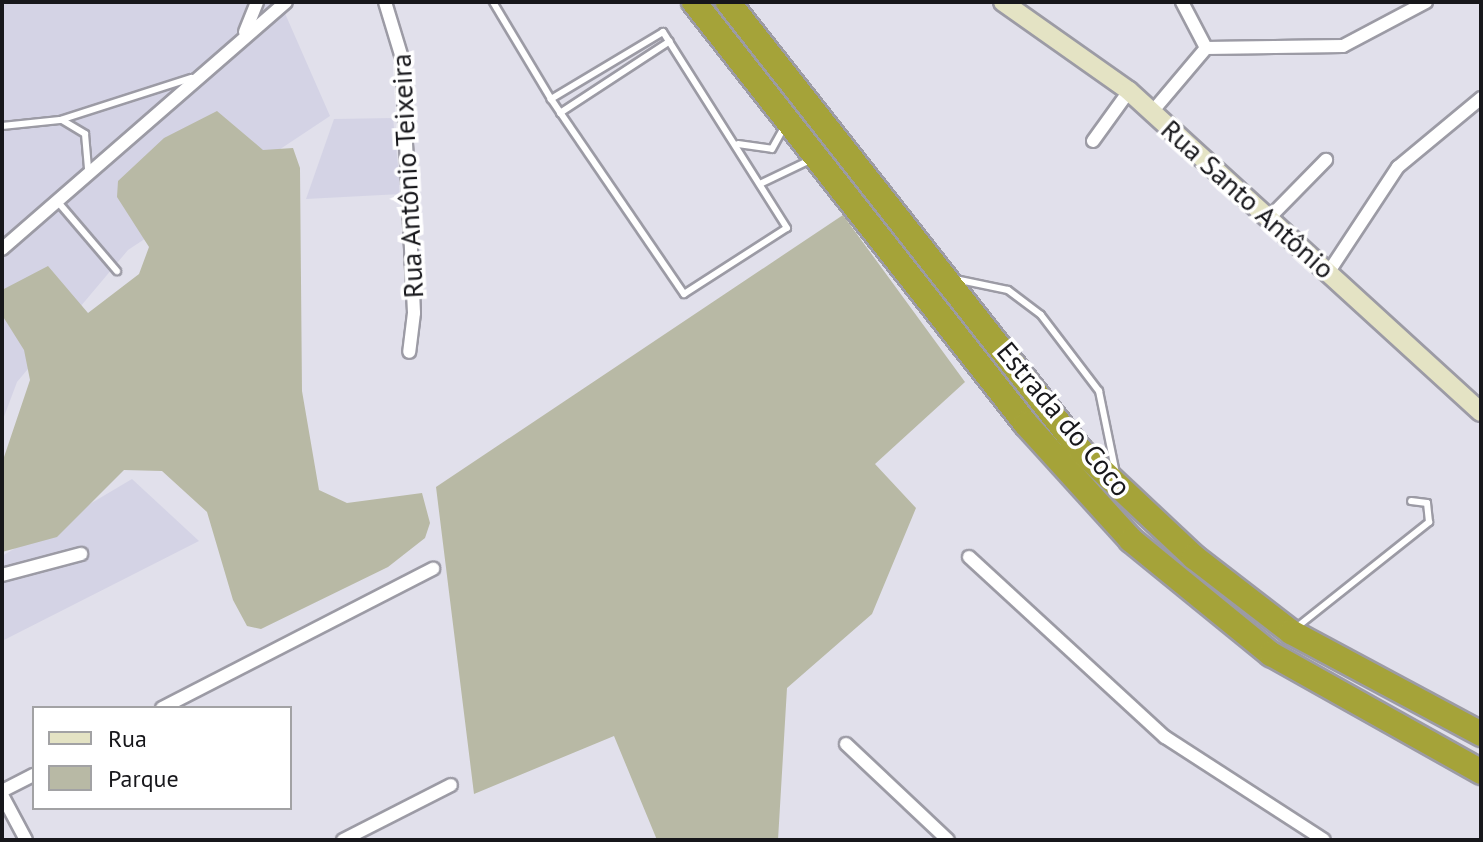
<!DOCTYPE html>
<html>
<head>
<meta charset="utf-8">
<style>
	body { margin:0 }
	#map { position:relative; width:1483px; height:842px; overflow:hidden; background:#e1e0eb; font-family:"PT Sans",sans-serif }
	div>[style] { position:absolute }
	.built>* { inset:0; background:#d4d3e5 }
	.green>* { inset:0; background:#b8b9a5 }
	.roads { filter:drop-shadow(2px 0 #9c9ba5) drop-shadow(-2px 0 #9c9ba5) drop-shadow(0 2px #9c9ba5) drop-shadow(0 -2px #9c9ba5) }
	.lane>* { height:6px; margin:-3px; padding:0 3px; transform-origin:3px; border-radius:3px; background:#fff }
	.street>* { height:12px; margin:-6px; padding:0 6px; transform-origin:6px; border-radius:6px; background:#fff }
	.secondary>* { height:18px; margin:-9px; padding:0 9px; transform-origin:9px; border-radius:9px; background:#e4e3c4 }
	.highway>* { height:24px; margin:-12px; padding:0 12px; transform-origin:12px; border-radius:12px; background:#a5a339 }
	span { translate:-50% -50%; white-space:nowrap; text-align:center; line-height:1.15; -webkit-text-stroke:7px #fff; paint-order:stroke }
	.street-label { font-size:28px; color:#17171b }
	.frame { position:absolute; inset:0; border:4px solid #17171b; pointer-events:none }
	.legend { position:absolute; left:32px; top:706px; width:260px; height:104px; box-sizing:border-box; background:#fff; border:2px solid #a2a2a4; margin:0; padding:10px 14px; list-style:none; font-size:24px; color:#17171b }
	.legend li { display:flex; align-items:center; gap:16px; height:40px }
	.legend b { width:40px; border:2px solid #a2a2a4 }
</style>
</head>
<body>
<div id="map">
	<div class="built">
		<i style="clip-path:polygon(17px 2px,280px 2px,330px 116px,128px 250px,17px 382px,2px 422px,2px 5px)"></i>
		<i style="clip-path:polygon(393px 118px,401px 194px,306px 199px,334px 119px)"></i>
		<i style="clip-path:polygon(132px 479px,199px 541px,2px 641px,2px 556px)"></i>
	</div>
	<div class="green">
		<i style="clip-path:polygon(217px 111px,263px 150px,293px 148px,300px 168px,302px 391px,319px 490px,347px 503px,422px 493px,430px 523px,425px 538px,388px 567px,261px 629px,247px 626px,233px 600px,207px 512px,162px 471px,124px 470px,57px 537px,2px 552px,2px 463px,30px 380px,24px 350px,2px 315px,2px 290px,48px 266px,88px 313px,139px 274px,149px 247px,117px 197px,118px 181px,164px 138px)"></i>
		<i style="clip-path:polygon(843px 215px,965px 382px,875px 464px,916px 508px,872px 614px,787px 688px,778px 840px,657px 840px,614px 736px,474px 794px,436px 487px)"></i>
	</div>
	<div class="roads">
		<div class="lane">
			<i style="left:493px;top:2px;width:113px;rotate:59.1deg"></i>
			<i style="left:551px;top:99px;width:236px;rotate:55.7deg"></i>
			<i style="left:684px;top:294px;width:122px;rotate:-32.7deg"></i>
			<i style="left:787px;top:228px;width:232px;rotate:-122.3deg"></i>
			<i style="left:663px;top:32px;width:131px;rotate:149.1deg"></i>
			<i style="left:560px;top:113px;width:131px;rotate:-33.2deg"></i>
			<i style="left:62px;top:120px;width:27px;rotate:31deg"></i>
			<i style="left:85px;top:134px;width:35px;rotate:85deg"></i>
			<i style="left:2px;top:126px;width:58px;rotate:-5.9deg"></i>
			<i style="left:60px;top:120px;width:138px;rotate:-17.8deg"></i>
			<i style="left:738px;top:144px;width:34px;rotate:8deg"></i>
			<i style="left:772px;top:149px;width:25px;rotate:-61deg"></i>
			<i style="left:762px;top:183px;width:51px;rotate:-25.6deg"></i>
			<i style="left:58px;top:202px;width:91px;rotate:49.5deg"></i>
			<i style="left:955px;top:279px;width:54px;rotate:11.7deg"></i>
			<i style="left:1008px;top:290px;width:41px;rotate:37.1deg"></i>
			<i style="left:1041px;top:315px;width:96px;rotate:52.7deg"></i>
			<i style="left:1099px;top:391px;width:85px;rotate:78.4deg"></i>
			<i style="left:1297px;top:627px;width:169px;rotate:-38.5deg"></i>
			<i style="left:1429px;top:522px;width:19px;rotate:-96deg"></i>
			<i style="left:1427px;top:503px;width:16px;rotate:-173deg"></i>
		</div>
		<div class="street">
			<i style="left:385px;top:2px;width:59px;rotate:73.1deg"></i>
			<i style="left:402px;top:58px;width:255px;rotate:87.3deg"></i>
			<i style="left:414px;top:313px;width:39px;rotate:97deg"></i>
			<i style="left:1182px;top:2px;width:52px;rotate:62.4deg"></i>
			<i style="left:245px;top:32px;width:32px;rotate:-68deg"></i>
			<i style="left:1206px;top:48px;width:137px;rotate:-0.8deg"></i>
			<i style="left:1343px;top:46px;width:94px;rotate:-27.9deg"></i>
			<i style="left:1152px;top:112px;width:84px;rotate:-49.8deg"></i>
			<i style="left:1093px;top:141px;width:62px;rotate:-54.2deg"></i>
			<i style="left:1268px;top:219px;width:83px;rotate:-45.5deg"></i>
			<i style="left:2px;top:249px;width:376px;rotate:-41deg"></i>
			<i style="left:1328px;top:273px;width:127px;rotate:-56.6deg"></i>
			<i style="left:1398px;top:167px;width:108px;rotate:-39.7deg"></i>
			<i style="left:969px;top:557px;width:266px;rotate:42.6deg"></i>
			<i style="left:1165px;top:737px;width:189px;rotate:32.9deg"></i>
			<i style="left:2px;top:575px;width:82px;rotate:-14.9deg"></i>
			<i style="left:162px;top:708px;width:305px;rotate:-27.2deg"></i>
			<i style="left:846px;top:744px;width:140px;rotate:43.3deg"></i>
			<i style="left:2px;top:791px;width:36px;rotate:-27deg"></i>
			<i style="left:2px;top:795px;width:51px;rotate:61.9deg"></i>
			<i style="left:343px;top:840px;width:121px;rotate:-27deg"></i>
		</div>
		<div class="secondary">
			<i style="left:1003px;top:2px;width:154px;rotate:35.2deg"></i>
			<i style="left:1129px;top:91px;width:476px;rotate:42.4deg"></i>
		</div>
		<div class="highway">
			<i style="left:694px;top:2px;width:537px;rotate:51.81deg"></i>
			<i style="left:1026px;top:424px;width:156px;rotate:47.8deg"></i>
			<i style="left:1131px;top:540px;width:181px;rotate:39.2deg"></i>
			<i style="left:1271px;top:654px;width:241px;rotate:29.3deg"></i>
			<i style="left:728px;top:2px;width:571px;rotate:51.83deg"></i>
			<i style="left:1081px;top:451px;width:155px;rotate:43.2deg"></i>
			<i style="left:1194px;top:557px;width:123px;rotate:37.7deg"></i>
			<i style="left:1291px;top:632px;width:216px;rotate:28.2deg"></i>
		</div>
	</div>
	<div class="street-label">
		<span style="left:407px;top:176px;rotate:-93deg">Rua Antônio Teixeira</span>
		<span style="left:1248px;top:199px;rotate:42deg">Rua Santo Antônio</span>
		<span style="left:1064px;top:419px;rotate:50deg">Estrada do Coco</span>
	</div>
	<div class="frame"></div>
	<ul class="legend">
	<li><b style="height:10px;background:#e4e3c4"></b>Rua</li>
	<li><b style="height:22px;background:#b8b9a5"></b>Parque</li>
	</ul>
</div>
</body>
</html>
